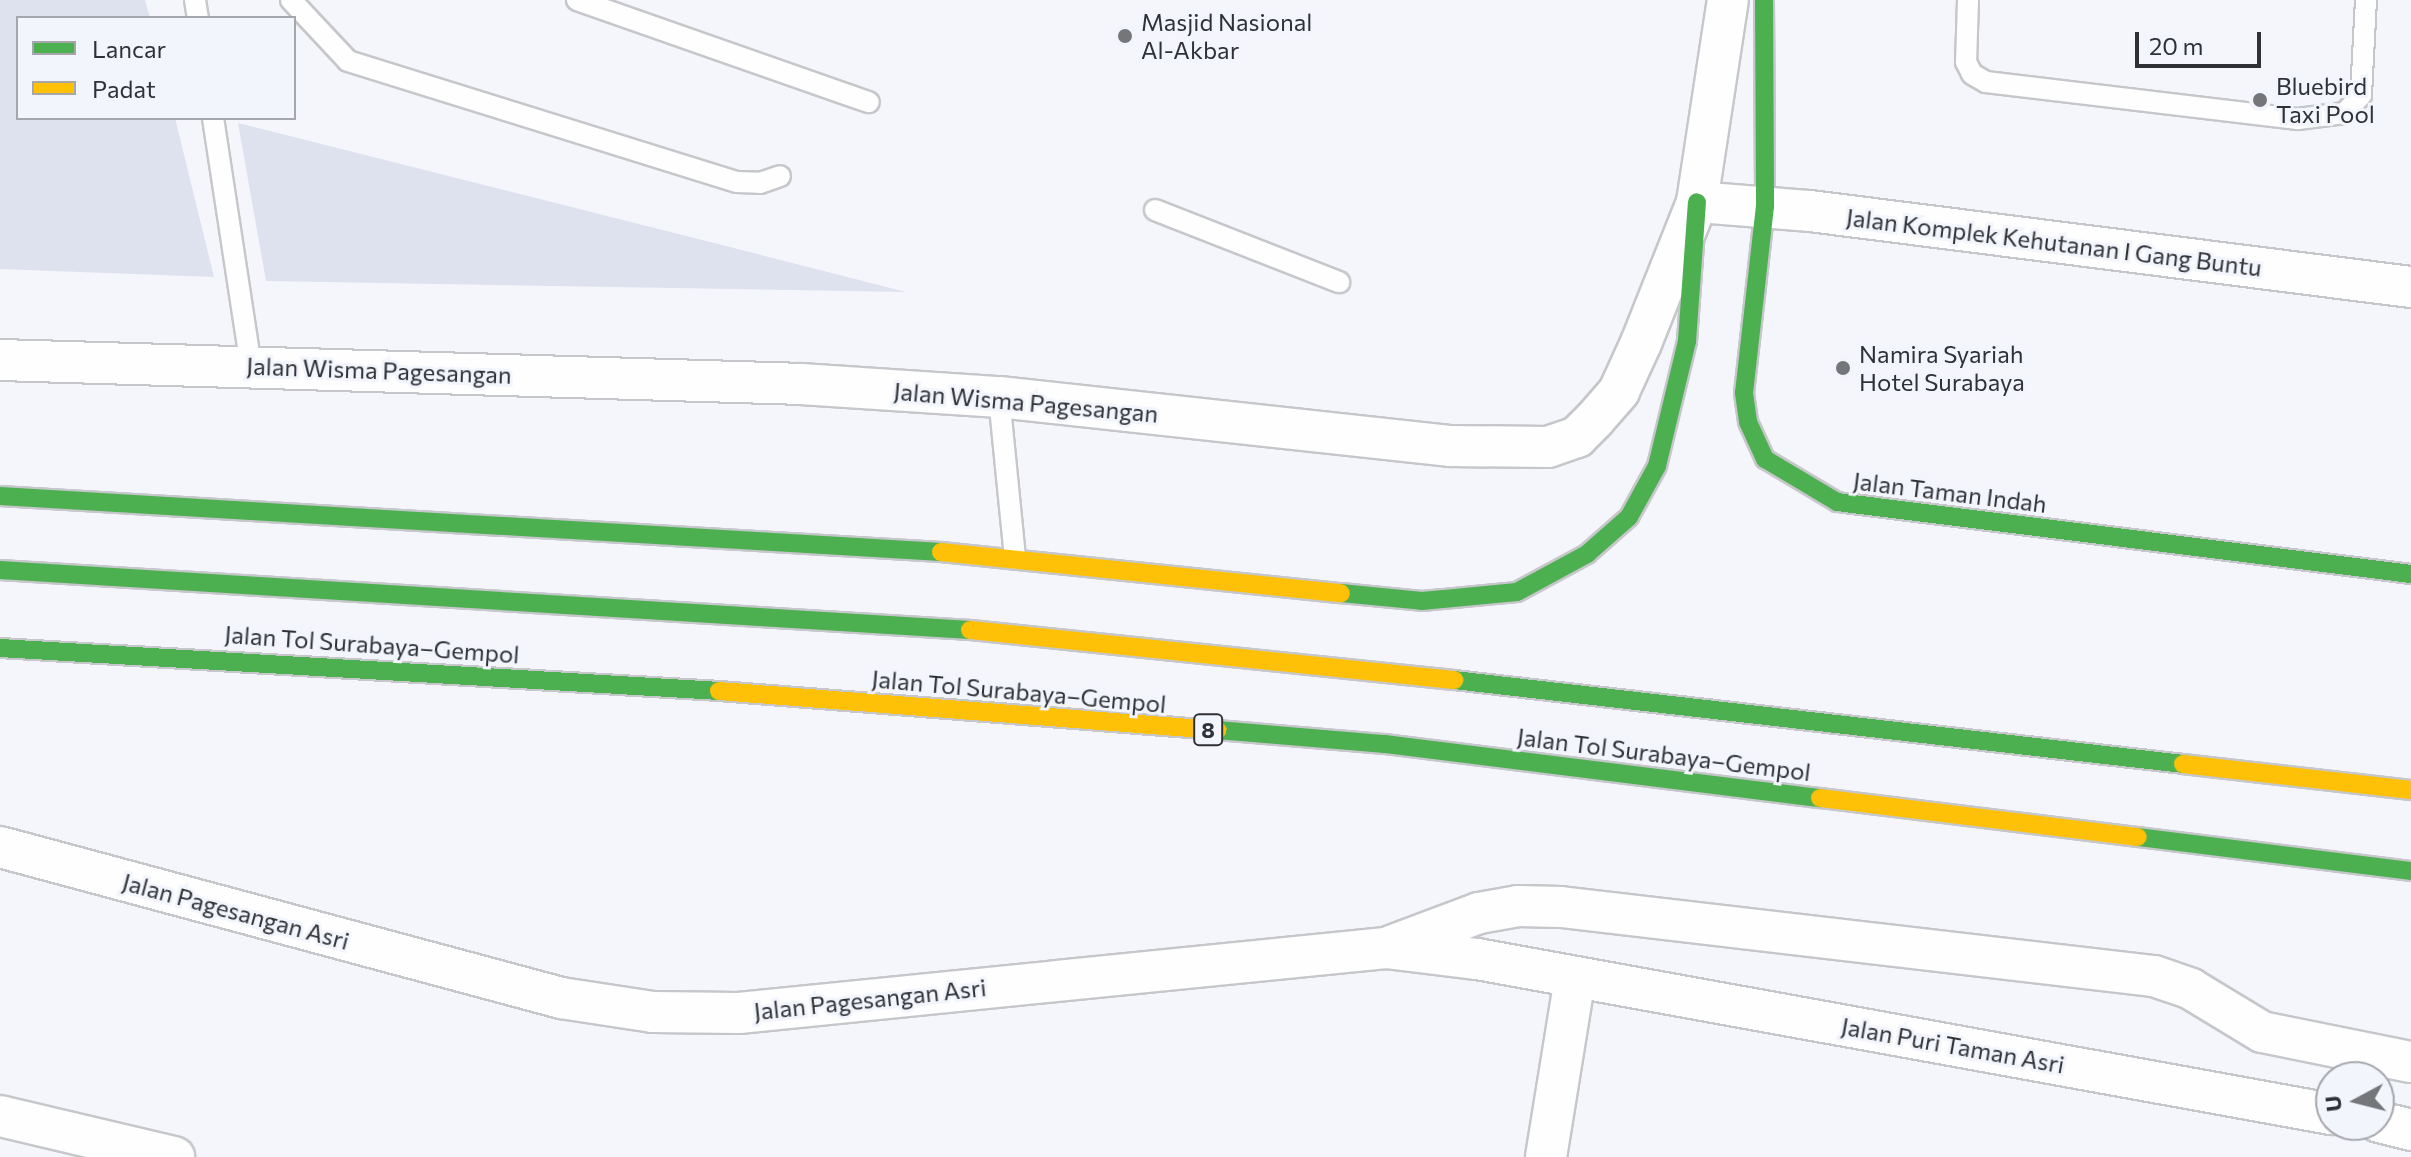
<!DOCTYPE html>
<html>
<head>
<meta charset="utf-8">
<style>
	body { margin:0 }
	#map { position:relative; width:2411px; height:1157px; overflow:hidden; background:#f5f6fb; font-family:Commissioner,sans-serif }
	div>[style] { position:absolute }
	.green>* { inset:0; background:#dee1ee }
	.roads { filter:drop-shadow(2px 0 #c6c7cb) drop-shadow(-2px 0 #c6c7cb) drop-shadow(0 2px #c6c7cb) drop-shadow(0 -2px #c6c7cb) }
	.lane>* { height:20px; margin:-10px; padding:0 10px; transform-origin:10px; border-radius:10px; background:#fefefe }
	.street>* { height:40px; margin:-20px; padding:0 20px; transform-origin:20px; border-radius:20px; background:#fefefe }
	.fast>* { height:18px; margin:-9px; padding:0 9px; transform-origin:9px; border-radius:9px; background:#4caf50 }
	.slow>* { height:18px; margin:-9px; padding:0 9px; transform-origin:9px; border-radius:9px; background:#ffc107 }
	.dots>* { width:22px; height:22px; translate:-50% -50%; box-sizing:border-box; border:4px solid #f3f5fd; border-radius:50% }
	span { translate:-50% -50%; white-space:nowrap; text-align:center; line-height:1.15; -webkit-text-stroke:6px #f3f5fd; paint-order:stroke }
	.shield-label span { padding:2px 6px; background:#f3f5fd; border:2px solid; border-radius:6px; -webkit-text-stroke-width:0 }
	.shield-label { font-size:22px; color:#303135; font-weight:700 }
	.poi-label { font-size:24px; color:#303135 }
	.left { translate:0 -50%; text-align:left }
	.street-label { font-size:24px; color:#303135 }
	.legend { position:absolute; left:16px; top:16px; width:280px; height:104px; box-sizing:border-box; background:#f3f5fd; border:2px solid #a5a7ad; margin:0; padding:10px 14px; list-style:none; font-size:24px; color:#303135 }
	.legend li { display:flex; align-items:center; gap:16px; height:40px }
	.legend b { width:40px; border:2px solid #a5a7ad }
	.north { position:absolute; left:2315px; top:1061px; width:80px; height:80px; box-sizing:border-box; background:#f3f5fd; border:2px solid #a5a7ad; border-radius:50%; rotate:263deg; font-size:22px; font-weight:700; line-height:32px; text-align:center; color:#303135 }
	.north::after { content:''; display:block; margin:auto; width:28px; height:36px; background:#75767a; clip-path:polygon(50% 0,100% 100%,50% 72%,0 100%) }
	.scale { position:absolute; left:2135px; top:32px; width:126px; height:36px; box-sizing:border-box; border:4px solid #303135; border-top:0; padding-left:10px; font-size:24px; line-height:28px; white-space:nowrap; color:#303135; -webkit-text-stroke:6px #f3f5fd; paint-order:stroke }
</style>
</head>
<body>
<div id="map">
	<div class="green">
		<i style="clip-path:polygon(0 0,145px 0,150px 18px,18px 18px,18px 118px,175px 118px,214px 277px,0 269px)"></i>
		<i style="clip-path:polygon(238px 123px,722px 245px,906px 292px,266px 281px)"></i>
	</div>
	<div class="roads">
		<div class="lane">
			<i style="left:195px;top:0;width:18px;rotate:81deg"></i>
			<i style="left:291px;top:0;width:83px;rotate:46.9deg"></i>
			<i style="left:348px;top:61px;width:407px;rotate:17.3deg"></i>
			<i style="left:737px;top:182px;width:23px;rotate:2deg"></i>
			<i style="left:760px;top:183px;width:21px;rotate:-19deg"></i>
			<i style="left:577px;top:0;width:309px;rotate:19.3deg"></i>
			<i style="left:1968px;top:0;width:62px;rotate:91.8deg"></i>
			<i style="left:1966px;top:62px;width:13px;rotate:63deg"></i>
			<i style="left:1972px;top:74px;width:16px;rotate:30deg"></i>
			<i style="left:1986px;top:82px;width:314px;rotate:6.8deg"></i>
			<i style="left:2298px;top:119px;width:47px;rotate:-7.3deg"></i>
			<i style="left:2345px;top:113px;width:24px;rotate:-48deg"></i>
			<i style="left:2361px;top:95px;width:95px;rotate:-87deg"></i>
			<i style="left:213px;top:118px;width:251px;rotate:81.3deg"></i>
			<i style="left:1155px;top:210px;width:198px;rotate:21.4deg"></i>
			<i style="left:999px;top:397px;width:162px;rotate:84.3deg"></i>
		</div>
		<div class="street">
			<i style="left:1697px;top:202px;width:113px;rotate:4.6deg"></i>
			<i style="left:1810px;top:211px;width:606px;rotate:7.21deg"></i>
			<i style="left:0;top:360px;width:802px;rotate:1.71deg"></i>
			<i style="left:802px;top:384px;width:197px;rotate:3.8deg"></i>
			<i style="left:999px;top:397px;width:455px;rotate:6.2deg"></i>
			<i style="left:1451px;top:446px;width:97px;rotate:0.6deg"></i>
			<i style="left:1548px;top:447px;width:31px;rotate:-19deg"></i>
			<i style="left:1577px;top:437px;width:25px;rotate:-45deg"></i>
			<i style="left:1595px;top:419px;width:37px;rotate:-49deg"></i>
			<i style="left:1619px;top:391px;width:53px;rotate:-65.4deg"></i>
			<i style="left:1641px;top:343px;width:152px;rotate:-68.3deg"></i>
			<i style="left:1697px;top:202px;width:204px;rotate:-81.3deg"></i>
			<i style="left:0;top:847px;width:581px;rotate:15.06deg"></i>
			<i style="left:561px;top:998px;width:93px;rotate:8.7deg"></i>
			<i style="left:653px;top:1012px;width:86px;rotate:0.7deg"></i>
			<i style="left:739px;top:1013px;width:650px;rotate:-5.74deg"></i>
			<i style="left:1386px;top:948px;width:92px;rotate:6.9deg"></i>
			<i style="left:1477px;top:959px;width:868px;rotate:10.29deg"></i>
			<i style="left:1391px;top:946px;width:94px;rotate:-20.6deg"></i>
			<i style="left:1479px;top:913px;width:40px;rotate:-10deg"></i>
			<i style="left:1518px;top:906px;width:43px;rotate:1.3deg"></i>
			<i style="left:1561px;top:907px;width:597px;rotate:6.64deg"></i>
			<i style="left:2154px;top:976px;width:39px;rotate:19deg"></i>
			<i style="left:2191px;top:989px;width:83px;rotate:31.2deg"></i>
			<i style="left:2262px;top:1032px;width:152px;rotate:11.4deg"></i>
			<i style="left:0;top:1116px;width:179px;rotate:13.3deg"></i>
			<i style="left:2379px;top:1122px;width:33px;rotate:14deg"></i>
			<i style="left:1546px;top:1157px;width:182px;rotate:-80.8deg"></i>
		</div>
		<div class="fast">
			<i style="left:1764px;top:0;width:206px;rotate:89.7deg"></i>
			<i style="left:1765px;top:206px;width:188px;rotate:96.4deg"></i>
			<i style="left:1744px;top:393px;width:29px;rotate:82deg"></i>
			<i style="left:1748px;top:422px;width:41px;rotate:65.3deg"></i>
			<i style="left:1765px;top:459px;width:84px;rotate:30.8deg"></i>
			<i style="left:1837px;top:502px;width:578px;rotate:7.15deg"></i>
			<i style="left:0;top:496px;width:943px;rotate:3.41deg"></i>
			<i style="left:0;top:570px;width:972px;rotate:3.54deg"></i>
			<i style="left:1341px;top:593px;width:81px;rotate:5.6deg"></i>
			<i style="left:1422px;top:601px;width:95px;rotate:-5.4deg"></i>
			<i style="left:1517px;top:592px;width:80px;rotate:-28.5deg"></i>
			<i style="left:1587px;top:554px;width:56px;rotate:-41.4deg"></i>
			<i style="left:1629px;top:517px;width:58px;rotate:-61.2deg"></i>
			<i style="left:1657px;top:466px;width:129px;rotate:-76.5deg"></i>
			<i style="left:1687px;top:341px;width:139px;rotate:-85.9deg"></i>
			<i style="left:0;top:648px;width:720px;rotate:3.42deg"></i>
			<i style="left:1454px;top:680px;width:734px;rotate:6.57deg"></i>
			<i style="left:1217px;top:730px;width:169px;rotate:4.8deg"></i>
			<i style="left:1385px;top:744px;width:438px;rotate:7.1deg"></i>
			<i style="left:2138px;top:837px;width:275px;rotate:7.1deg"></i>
		</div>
		<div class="slow">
			<i style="left:941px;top:552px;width:402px;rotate:5.9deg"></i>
			<i style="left:970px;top:630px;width:487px;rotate:5.9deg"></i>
			<i style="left:719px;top:691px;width:500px;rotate:4.5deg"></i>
			<i style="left:2183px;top:764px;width:229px;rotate:6.5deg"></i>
			<i style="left:1820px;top:798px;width:320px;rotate:7deg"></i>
		</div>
	</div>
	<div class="dots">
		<i style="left:1125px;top:36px;background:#75767a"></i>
		<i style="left:2260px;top:100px;background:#75767a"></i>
		<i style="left:1843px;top:368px;background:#75767a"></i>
	</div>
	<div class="shield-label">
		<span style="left:1208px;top:730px">8</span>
	</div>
	<div class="poi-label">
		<span class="left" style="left:1141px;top:36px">Masjid Nasional<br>Al-Akbar</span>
		<span class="left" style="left:2276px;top:100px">Bluebird<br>Taxi Pool</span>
		<span class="left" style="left:1859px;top:368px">Namira Syariah<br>Hotel Surabaya</span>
	</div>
	<div class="street-label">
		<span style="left:2054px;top:242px;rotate:7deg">Jalan Komplek Kehutanan I Gang Buntu</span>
		<span style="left:379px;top:370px;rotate:2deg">Jalan Wisma Pagesangan</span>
		<span style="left:1026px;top:402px;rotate:5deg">Jalan Wisma Pagesangan</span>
		<span style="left:1950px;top:492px;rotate:7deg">Jalan Taman Indah</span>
		<span style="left:372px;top:644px;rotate:4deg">Jalan Tol Surabaya–Gempol</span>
		<span style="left:1019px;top:691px;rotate:5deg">Jalan Tol Surabaya–Gempol</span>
		<span style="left:1664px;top:754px;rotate:7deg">Jalan Tol Surabaya–Gempol</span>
		<span style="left:236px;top:911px;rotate:15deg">Jalan Pagesangan Asri</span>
		<span style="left:870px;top:999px;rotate:-6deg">Jalan Pagesangan Asri</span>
		<span style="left:1953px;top:1045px;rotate:10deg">Jalan Puri Taman Asri</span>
	</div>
	<ul class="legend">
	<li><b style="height:10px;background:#4caf50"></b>Lancar</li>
	<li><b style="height:10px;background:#ffc107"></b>Padat</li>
	</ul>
	<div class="north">U</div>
	<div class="scale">20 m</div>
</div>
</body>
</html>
